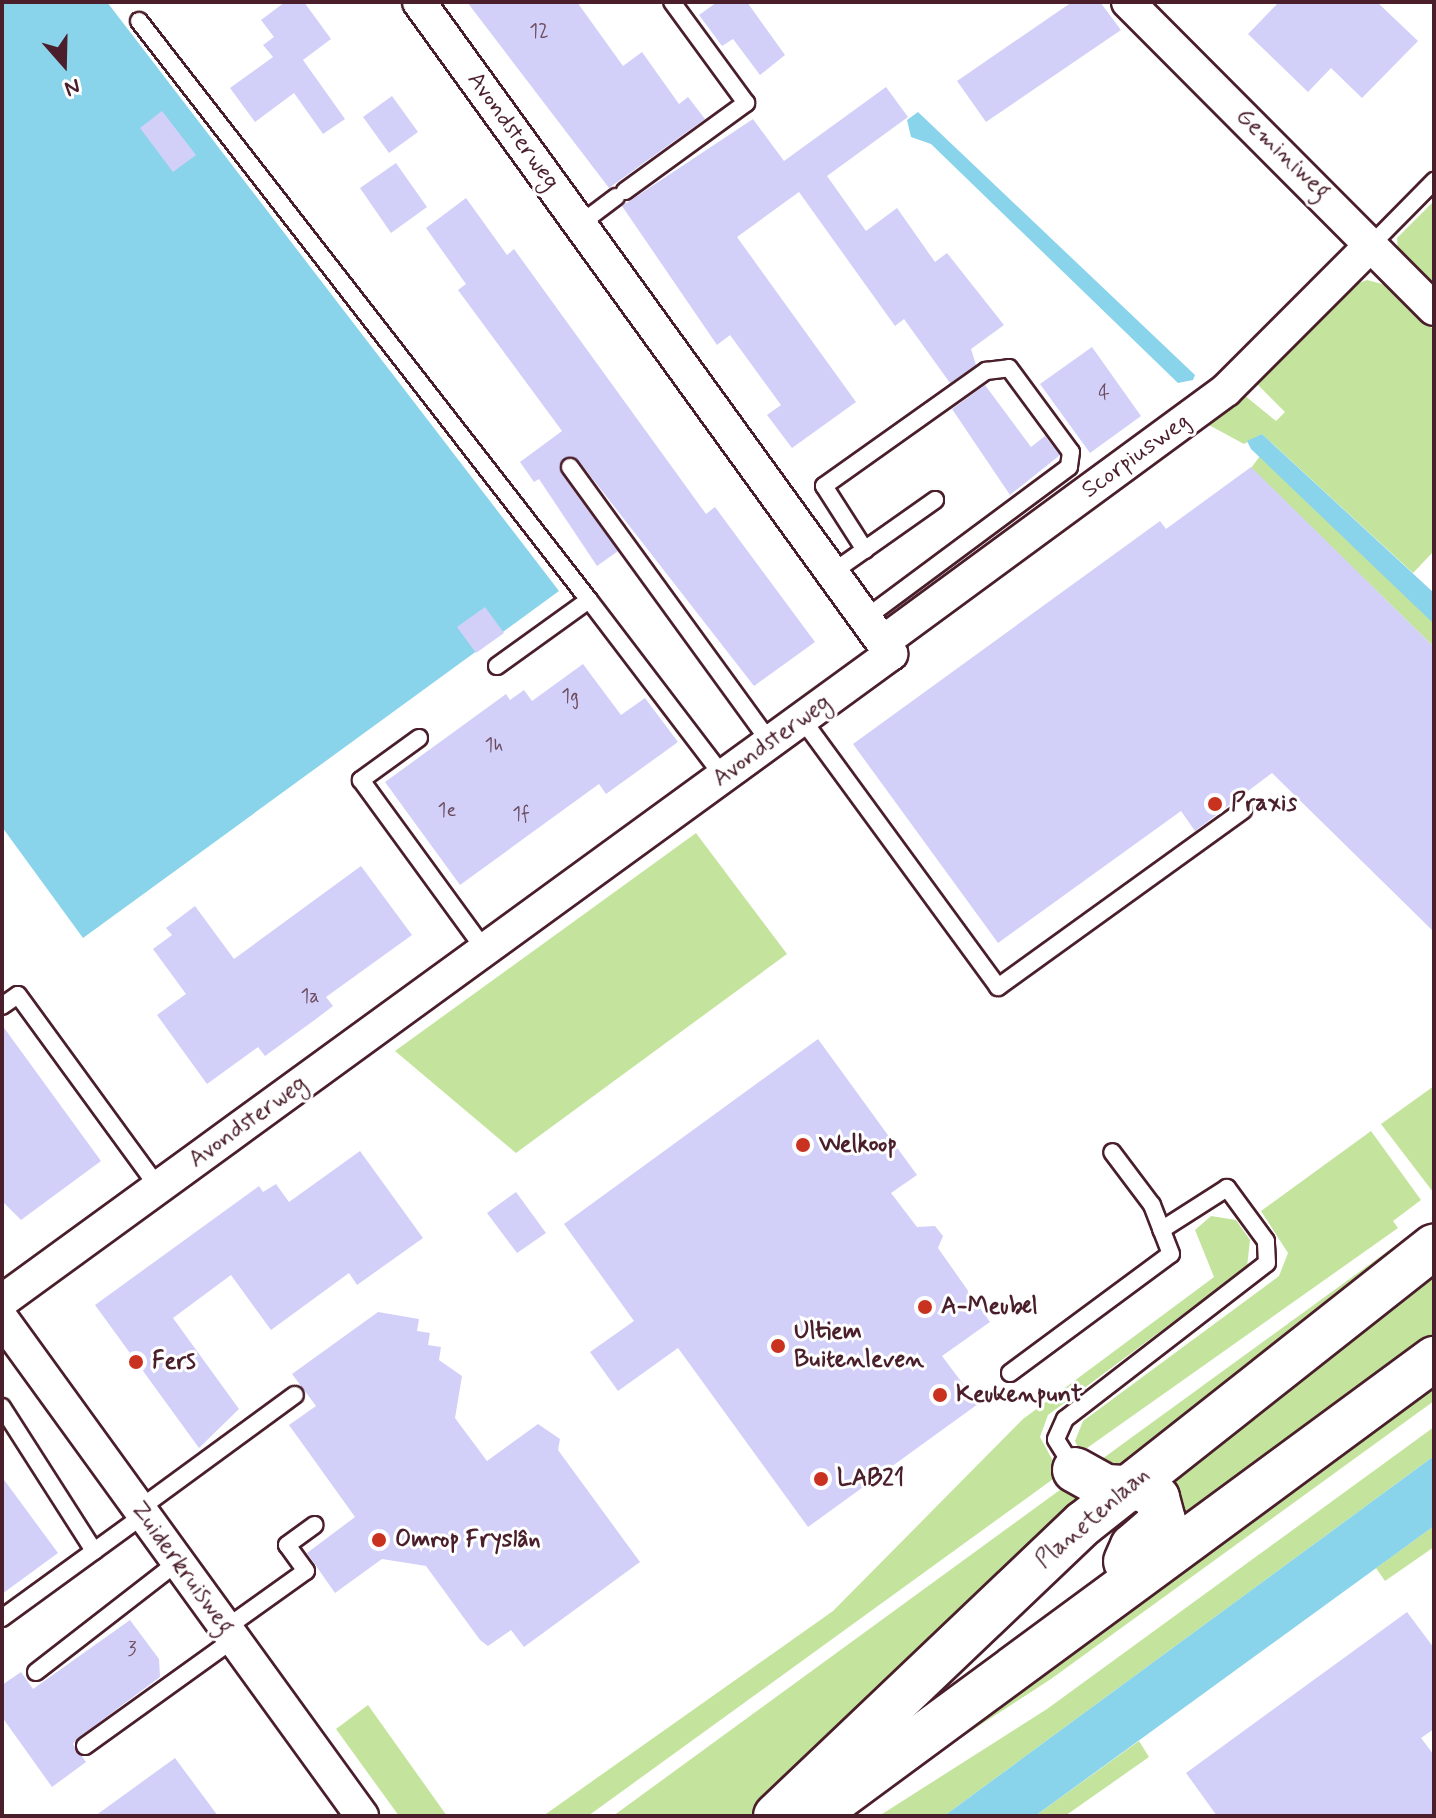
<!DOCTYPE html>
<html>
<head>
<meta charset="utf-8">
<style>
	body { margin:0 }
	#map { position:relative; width:1436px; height:1818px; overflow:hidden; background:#fff; font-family:Mynerve,sans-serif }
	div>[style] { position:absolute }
	.green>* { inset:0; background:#c4e49d }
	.water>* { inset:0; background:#89d4ea }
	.building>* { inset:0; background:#d2d0f9 }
	.roads { filter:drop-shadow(2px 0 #4a1f2b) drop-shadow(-2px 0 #4a1f2b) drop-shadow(0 2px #4a1f2b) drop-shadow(0 -2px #4a1f2b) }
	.service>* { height:16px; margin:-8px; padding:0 8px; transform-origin:8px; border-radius:8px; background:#fff }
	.minor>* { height:32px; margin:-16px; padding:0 16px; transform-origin:16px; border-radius:16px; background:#fff }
	.secondary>* { height:44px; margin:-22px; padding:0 22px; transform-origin:22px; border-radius:22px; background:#fff }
	.dots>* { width:22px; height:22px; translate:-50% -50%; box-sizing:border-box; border:4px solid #fff; border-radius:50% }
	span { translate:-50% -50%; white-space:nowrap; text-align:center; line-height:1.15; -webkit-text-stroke:6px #fff; paint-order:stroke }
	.number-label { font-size:20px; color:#6c4b5e }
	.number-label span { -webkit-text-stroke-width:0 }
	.street-label { font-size:24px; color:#4a1f2b }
	.poi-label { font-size:24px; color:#4a1f2b; font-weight:700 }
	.left { translate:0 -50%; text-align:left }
	.frame { position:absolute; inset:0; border:4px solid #4a1f2b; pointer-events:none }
	.north { position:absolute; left:24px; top:24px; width:80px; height:80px; -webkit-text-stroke:6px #fff; paint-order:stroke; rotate:160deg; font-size:22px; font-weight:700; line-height:32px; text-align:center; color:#4a1f2b }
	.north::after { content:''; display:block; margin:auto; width:28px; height:36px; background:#4a1f2b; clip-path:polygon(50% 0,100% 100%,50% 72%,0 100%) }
</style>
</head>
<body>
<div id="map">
	<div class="green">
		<i style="clip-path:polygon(1434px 201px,1434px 287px,1398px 252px,1397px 238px)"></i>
		<i style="clip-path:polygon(1367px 280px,1386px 285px,1434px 330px,1434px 551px,1413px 573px,1262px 434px,1244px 444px,1207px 424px,1244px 395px,1276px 421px,1285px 412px,1256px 383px,1351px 286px)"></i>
		<i style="clip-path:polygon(1260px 456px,1434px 623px,1434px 647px,1251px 468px)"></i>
		<i style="clip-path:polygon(696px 833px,787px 954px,516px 1153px,395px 1051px)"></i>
		<i style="clip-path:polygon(1434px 1086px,1434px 1192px,1433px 1192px,1381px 1124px)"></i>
		<i style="clip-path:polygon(1371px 1131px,1421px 1200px,1393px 1221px,1398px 1228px,1080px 1453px,1075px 1441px,1083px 1421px,1279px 1276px,1288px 1253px,1261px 1211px)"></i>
		<i style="clip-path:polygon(1211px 1216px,1236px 1220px,1250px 1240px,1247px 1267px,1048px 1415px,1040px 1437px,1060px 1474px,588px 1816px,543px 1816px,833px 1611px,1023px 1419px,1214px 1277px,1195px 1230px)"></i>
		<i style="clip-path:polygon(1399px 1243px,1406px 1243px,1135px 1469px,1091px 1467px)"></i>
		<i style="clip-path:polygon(1423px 1265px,1434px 1280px,1434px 1337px,1181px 1521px,1154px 1474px)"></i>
		<i style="clip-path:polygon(1434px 1386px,1434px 1401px,1051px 1679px,863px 1801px)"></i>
		<i style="clip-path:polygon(1434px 1427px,1434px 1456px,944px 1816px,879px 1816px,1047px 1709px)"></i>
		<i style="clip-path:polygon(1068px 1484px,1078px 1502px,764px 1816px,613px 1816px)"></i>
		<i style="clip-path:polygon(1434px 1526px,1434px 1547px,1385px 1581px,1376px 1568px)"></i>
		<i style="clip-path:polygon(368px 1705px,447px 1816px,399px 1816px,336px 1729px)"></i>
		<i style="clip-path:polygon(1139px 1741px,1149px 1757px,1065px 1816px,1035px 1816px)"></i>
	</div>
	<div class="water">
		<i style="clip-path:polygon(2px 2px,107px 2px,559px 591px,83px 938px,2px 827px)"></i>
		<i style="clip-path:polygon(918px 112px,1195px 375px,1193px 380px,1178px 383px,931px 144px,911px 137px,907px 120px)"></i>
		<i style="clip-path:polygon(1262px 434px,1434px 593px,1434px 624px,1251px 449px,1247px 441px)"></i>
		<i style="clip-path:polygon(1434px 1456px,1434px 1526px,1035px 1816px,944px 1816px)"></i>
	</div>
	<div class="building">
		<i style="clip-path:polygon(285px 2px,304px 2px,331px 39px,303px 60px,345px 119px,323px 134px,294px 93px,255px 122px,230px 88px,273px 57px,263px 45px,274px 37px,261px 20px)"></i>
		<i style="clip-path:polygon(467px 2px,577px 2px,623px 66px,642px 52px,679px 104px,688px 97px,705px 119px,609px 188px)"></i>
		<i style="clip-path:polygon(717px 2px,747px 2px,785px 55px,760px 75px,733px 39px,722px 46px,699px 15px)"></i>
		<i style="clip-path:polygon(1072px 2px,1100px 2px,1121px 30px,986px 122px,957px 81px)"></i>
		<i style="clip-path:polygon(1279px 2px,1377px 2px,1418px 41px,1362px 98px,1331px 68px,1308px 92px,1248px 34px)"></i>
		<i style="clip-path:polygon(886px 87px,908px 117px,827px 176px,866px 231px,897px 208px,935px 262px,947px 253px,1004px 325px,971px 349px,976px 365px,950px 383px,904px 319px,895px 326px,799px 192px,737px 237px,856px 402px,792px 448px,767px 415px,781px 405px,730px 335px,717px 345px,622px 206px,753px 119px,784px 161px)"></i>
		<i style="clip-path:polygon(392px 96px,418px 132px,389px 153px,363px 117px)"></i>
		<i style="clip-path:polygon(162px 111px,196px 155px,173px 172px,140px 128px)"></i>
		<i style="clip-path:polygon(396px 163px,427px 207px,391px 233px,360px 188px)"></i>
		<i style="clip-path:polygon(466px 198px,507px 255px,514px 249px,706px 514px,715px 507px,815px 642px,754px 686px,578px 460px,564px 458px,561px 473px,618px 551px,597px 566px,539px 479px,534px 482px,520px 462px,562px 431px,458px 290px,466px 284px,426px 228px)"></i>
		<i style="clip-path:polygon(1092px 347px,1141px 416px,1090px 453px,1040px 384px)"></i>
		<i style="clip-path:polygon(985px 385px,1031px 447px,1045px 436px,1060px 455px,1010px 495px,952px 409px)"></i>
		<i style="clip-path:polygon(1251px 467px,1434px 647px,1434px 932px,1272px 773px,1195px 831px,1181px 811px,998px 943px,853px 744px,1160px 521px,1166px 529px)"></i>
		<i style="clip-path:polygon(485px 607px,504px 633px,476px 653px,457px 627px)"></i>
		<i style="clip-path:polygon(583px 664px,621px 715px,645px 698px,678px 742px,606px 794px,599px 784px,460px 885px,385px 782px,506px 694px,510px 700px,524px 690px,532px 701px)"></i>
		<i style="clip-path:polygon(361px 866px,412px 935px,326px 997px,333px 1006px,316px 1019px,265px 1056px,258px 1047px,207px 1084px,157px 1015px,186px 994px,153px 949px,172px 935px,166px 928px,195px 906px,234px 959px)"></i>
		<i style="clip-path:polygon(2px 1025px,101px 1161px,21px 1220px,2px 1201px)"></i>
		<i style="clip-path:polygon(818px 1039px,917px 1175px,891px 1193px,917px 1227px,935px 1226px,943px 1236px,938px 1248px,990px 1322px,942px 1356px,978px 1404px,808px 1527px,678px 1348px,618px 1391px,590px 1352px,634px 1321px,564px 1224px)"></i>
		<i style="clip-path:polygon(360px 1151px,423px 1238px,357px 1285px,349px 1273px,271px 1330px,231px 1275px,173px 1318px,239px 1409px,199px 1448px,95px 1305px,259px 1186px,263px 1192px,276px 1184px,289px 1202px)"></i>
		<i style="clip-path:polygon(516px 1192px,546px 1233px,517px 1253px,487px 1213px)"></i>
		<i style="clip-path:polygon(378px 1312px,419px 1319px,417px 1331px,430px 1333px,428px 1345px,441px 1347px,439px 1360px,462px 1376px,455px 1418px,487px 1461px,538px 1424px,560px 1439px,558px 1450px,640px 1562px,524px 1647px,511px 1630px,488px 1646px,480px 1640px,426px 1566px,382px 1559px,335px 1593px,307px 1553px,355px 1517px,289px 1425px,316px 1406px,292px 1374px)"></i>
		<i style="clip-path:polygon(2px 1477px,58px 1553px,2px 1594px)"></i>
		<i style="clip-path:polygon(1407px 1612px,1434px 1648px,1434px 1729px,1421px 1738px,1434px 1755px,1434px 1816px,1217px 1816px,1186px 1773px)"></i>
		<i style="clip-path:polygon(130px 1620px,159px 1659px,160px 1677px,78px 1738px,73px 1744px,86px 1762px,52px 1787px,2px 1717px,2px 1685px,21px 1672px,33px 1689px)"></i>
		<i style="clip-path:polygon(175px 1758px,218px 1816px,95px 1816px)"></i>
	</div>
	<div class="roads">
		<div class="service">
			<i style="left:139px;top:21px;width:733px;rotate:52.15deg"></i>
			<i style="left:625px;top:191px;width:150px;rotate:-36deg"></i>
			<i style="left:746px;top:103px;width:125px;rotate:-126.2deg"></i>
			<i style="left:580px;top:224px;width:45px;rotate:-36.9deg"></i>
			<i style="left:1369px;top:247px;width:93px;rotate:-45.4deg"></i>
			<i style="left:570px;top:467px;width:340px;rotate:54deg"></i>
			<i style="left:865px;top:550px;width:76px;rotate:-122.6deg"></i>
			<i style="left:824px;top:486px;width:199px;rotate:-35.4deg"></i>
			<i style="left:986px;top:371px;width:23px;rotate:-7deg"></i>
			<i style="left:1009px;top:368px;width:104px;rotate:53.6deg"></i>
			<i style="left:1071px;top:452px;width:15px;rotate:98deg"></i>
			<i style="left:1069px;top:467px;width:253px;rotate:143.4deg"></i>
			<i style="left:833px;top:572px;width:125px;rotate:-35.2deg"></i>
			<i style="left:497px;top:666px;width:113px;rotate:-35.7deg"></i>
			<i style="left:589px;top:600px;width:221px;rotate:52.7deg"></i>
			<i style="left:802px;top:719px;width:332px;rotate:53.8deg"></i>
			<i style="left:998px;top:987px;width:302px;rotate:-35.8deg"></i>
			<i style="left:419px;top:738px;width:72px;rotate:144.1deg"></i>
			<i style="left:361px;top:780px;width:210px;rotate:53.9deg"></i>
			<i style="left:2px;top:1006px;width:19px;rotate:-35deg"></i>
			<i style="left:18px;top:995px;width:238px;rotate:53.9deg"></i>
			<i style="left:1010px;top:1373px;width:200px;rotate:-36.5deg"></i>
			<i style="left:1171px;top:1254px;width:53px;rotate:-111.2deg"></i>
			<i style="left:1152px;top:1205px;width:66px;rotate:-127deg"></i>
			<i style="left:2px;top:1407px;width:171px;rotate:57.4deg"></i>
			<i style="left:1075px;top:1470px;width:36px;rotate:-122deg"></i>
			<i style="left:1056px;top:1439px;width:22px;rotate:-66deg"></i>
			<i style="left:1065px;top:1419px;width:255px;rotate:-37.7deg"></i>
			<i style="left:1267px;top:1263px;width:22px;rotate:-93deg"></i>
			<i style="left:1266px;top:1241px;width:66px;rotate:-126.3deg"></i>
			<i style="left:1227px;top:1188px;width:78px;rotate:147.5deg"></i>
			<i style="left:139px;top:1509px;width:193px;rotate:-36.2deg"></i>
			<i style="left:2px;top:1618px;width:175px;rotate:-36deg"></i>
			<i style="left:226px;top:1628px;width:98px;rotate:-35.5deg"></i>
			<i style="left:306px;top:1571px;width:32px;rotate:-126deg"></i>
			<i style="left:287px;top:1545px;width:34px;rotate:-36deg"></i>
			<i style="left:36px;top:1672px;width:180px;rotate:-37.8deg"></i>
			<i style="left:85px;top:1746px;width:183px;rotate:-35.7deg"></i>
		</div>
		<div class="minor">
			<i style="left:1128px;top:2px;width:433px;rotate:45.1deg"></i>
			<i style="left:883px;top:642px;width:426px;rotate:-36.3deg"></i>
			<i style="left:1226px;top:390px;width:202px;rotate:-45deg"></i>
			<i style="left:2px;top:1301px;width:1100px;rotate:-36.05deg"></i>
			<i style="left:891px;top:654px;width:805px;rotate:-125.9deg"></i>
			<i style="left:2px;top:1319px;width:614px;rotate:54.08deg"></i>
		</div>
		<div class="secondary">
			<i style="left:1075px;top:1470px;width:35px;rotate:29deg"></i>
			<i style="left:1106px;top:1487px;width:38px;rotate:3deg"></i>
			<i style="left:1144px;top:1489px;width:16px;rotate:35deg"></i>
			<i style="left:1157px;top:1498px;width:23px;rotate:75deg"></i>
			<i style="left:1163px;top:1520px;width:40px;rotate:139deg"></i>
			<i style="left:1133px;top:1546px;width:17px;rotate:114deg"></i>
			<i style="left:815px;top:1815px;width:769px;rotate:-36.38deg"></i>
			<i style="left:776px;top:1816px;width:425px;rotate:-43.6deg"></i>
			<i style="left:1084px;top:1523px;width:446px;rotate:-38.3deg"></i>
		</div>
	</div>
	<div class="dots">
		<i style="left:1215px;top:804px;background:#c8321e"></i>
		<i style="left:803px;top:1145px;background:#c8321e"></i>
		<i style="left:925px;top:1307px;background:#c8321e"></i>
		<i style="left:778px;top:1346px;background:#c8321e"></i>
		<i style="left:136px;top:1362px;background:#c8321e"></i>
		<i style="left:940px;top:1395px;background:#c8321e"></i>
		<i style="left:821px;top:1479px;background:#c8321e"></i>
		<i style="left:379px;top:1540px;background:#c8321e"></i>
	</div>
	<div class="number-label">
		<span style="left:539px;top:31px">12</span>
		<span style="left:1104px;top:393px">4</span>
		<span style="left:570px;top:696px">1g</span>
		<span style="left:494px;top:745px">1h</span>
		<span style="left:447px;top:810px">1e</span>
		<span style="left:521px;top:814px">1f</span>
		<span style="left:310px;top:996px">1a</span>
		<span style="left:132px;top:1649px">3</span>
	</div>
	<div class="street-label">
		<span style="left:513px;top:131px;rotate:54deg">Avondsterweg</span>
		<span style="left:1283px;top:154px;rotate:44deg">Geminiweg</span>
		<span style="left:1136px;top:456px;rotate:-36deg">Scorpiusweg</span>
		<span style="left:772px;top:741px;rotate:-36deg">Avondsterweg</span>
		<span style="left:248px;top:1122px;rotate:-36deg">Avondsterweg</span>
		<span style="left:1093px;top:1518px;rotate:-41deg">Planetenlaan</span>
		<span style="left:182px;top:1568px;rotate:54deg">Zuiderkruisweg</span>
	</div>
	<div class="poi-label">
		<span class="left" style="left:1231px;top:804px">Praxis</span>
		<span class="left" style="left:819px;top:1145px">Welkoop</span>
		<span class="left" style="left:941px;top:1307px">A-Meubel</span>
		<span class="left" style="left:794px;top:1346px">Ultiem<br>Buitenleven</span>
		<span class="left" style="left:152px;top:1362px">Fers</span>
		<span class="left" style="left:956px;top:1395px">Keukenpunt</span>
		<span class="left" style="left:837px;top:1479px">LAB21</span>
		<span class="left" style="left:395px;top:1540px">Omrop Fryslân</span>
	</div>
	<div class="frame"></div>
	<div class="north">N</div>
</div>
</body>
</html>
